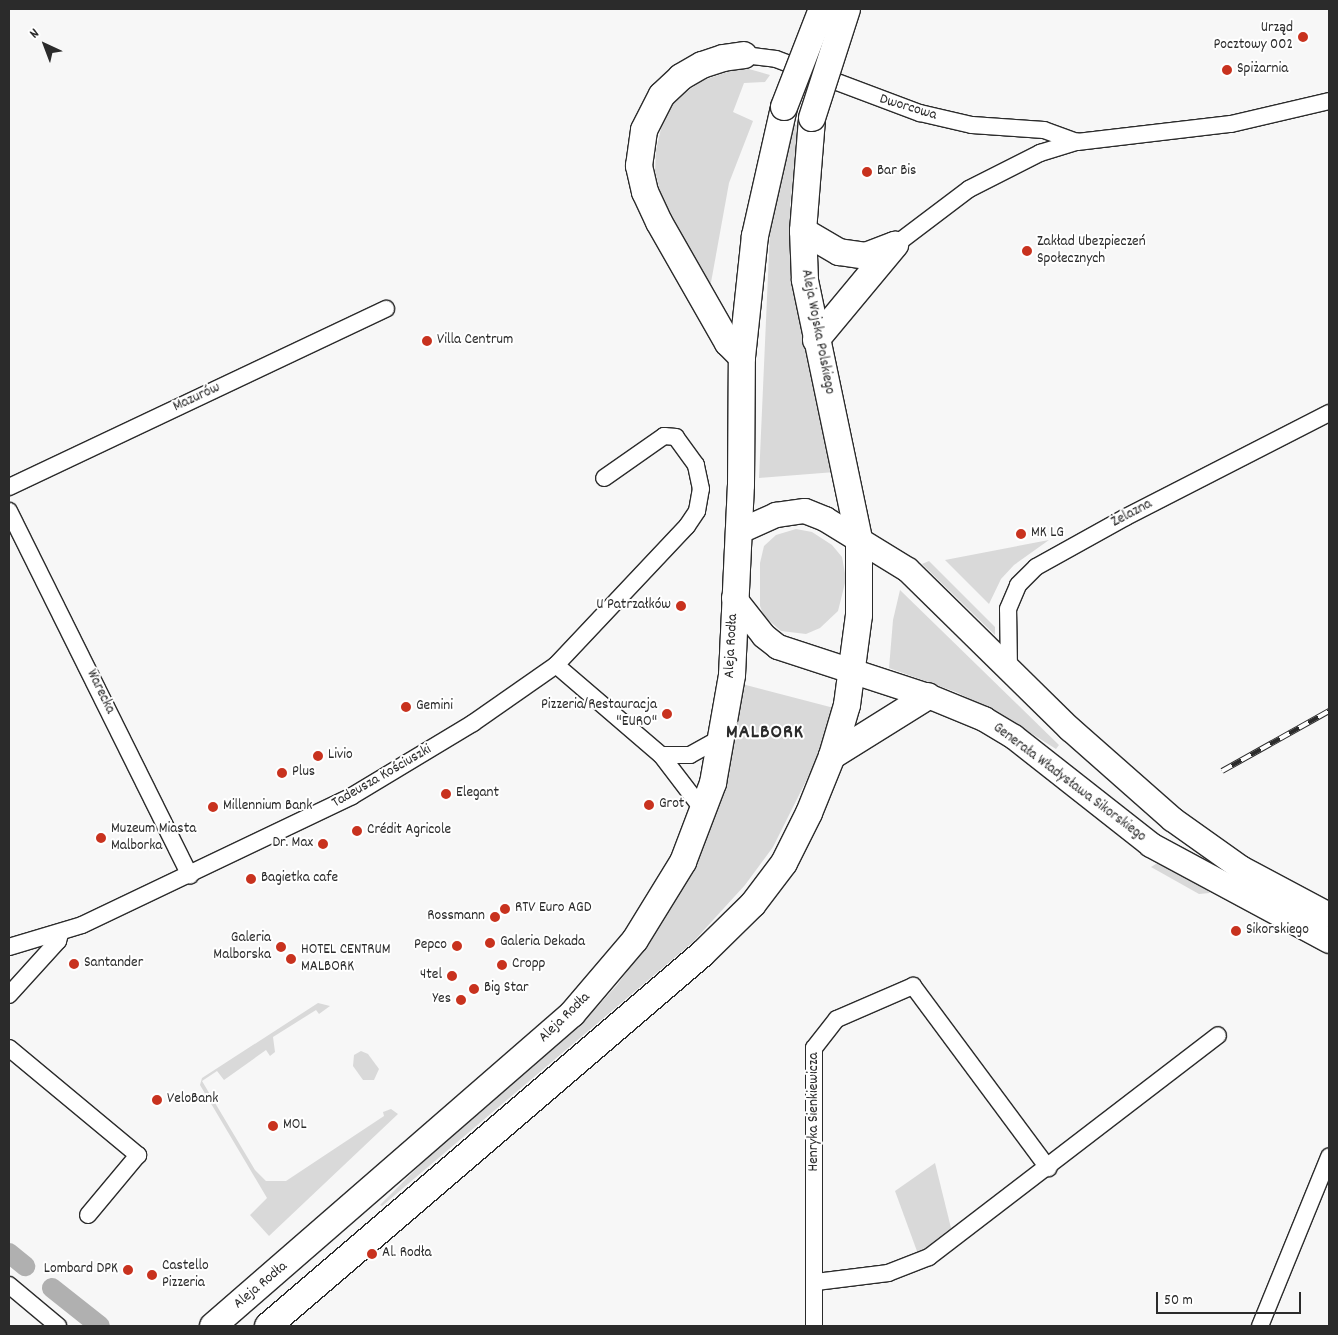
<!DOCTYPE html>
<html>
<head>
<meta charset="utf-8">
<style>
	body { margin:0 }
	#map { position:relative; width:1338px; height:1335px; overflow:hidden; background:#f7f7f7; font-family:Dekko,sans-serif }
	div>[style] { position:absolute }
	.green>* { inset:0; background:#d9d9d9 }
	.canal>* { height:20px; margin:-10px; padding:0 10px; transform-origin:10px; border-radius:10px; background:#b0b0b0 }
	.roads { filter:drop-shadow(1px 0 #2b2b2b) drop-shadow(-1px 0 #2b2b2b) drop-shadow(0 1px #2b2b2b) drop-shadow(0 -1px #2b2b2b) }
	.street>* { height:16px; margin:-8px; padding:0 8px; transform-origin:8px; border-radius:8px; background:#fff }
	.secondary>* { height:24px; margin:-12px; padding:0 12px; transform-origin:12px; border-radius:12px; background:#fff }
	.primary>* { height:26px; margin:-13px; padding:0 13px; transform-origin:13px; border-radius:13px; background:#fff }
	.rail>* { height:5.5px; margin-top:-2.75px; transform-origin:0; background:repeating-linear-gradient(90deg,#fff 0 11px,#2b2b2b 0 22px); box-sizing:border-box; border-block:1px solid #2b2b2b }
	.bridges { filter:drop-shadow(1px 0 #2b2b2b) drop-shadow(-1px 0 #2b2b2b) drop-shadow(0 1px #2b2b2b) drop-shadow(0 -1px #2b2b2b) }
	.primary-bridge>* { height:26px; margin:-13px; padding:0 13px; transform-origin:13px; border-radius:13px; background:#fff }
	.dots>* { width:14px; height:14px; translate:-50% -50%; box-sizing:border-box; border:2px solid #fff; border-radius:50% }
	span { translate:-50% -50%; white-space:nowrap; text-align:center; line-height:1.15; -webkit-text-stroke:4px #fff; paint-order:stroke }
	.poi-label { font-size:15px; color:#2b2b2b }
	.right { translate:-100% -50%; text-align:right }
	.left { translate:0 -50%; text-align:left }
	.street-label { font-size:15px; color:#2b2b2b }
	.district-label { font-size:20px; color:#2b2b2b; font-weight:700; letter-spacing:1px }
	.frame { position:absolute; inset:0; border:10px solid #2b2b2b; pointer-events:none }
	.north { position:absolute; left:20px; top:20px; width:50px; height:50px; -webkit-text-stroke:4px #fff; paint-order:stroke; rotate:317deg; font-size:14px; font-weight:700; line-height:20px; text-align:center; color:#2b2b2b }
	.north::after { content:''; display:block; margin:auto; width:18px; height:22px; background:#2b2b2b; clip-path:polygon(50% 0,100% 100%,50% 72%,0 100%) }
	.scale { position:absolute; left:1156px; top:1292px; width:145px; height:22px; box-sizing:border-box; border:2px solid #2b2b2b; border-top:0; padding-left:6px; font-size:15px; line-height:18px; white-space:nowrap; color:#2b2b2b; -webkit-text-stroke:4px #fff; paint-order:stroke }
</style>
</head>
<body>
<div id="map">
	<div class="green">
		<i style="clip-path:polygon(742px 67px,770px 75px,765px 82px,744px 83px,733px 112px,753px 121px,729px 183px,710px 288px,674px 225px,661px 195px,655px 171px,656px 150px,664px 116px,676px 100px,701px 81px)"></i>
		<i style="clip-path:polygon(791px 123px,799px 126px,790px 205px,791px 254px,801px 329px,835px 472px,759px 478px,770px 230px,773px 200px)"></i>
		<i style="clip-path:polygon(796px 529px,812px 532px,832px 545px,842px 557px,846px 579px,838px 611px,820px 628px,806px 634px,781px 631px,764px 616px,760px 606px,760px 563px,764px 546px,776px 535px)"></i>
		<i style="clip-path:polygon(1049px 540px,1014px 565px,1001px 579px,989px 604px,945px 560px)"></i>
		<i style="clip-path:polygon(929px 561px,995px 627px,995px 635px,922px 564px)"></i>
		<i style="clip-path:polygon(900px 590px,1059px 745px,1056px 749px,1007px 718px,956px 692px,889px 668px,893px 620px)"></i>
		<i style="clip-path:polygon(742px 684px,834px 708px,821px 751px,773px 847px,745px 885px,693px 942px,382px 1206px,380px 1205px,427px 1158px,598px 1006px,617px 985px,661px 925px,692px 873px,722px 791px)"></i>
		<i style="clip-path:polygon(1159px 862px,1183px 867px,1210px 893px,1199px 894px,1151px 867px)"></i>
		<i style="clip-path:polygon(318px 1003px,330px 1006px,319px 1014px,316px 1010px,273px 1037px,275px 1052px,270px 1056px,266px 1050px,224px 1080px,217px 1071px,202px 1081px,255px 1170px,266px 1181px,286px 1181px,384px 1116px,383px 1112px,391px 1109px,398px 1114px,269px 1236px,250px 1215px,267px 1198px,200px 1085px,202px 1078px)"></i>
		<i style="clip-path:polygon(361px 1051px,368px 1054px,379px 1069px,374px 1080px,363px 1080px,353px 1066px,354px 1055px)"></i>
		<i style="clip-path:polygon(935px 1163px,951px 1228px,918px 1254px,895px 1191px)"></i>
	</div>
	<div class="canal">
		<i style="left:9px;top:1253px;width:21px;rotate:39deg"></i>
		<i style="left:52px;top:1288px;width:61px;rotate:38.4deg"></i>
	</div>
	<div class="roads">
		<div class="street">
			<i style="left:744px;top:55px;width:32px;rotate:7deg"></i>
			<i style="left:776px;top:59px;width:154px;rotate:20.6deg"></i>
			<i style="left:920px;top:113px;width:53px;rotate:13deg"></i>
			<i style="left:972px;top:125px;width:72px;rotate:4deg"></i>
			<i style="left:1044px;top:130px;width:35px;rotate:20deg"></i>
			<i style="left:895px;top:245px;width:93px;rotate:-37.1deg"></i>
			<i style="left:969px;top:189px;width:80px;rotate:-26.9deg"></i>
			<i style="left:1040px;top:153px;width:39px;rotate:-17deg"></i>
			<i style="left:1077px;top:142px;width:155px;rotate:-6.7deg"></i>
			<i style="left:1231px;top:124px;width:101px;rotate:-13.2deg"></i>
			<i style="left:9px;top:487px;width:417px;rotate:-25.3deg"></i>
			<i style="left:9px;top:511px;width:407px;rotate:63.6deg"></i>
			<i style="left:556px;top:665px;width:138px;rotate:40.6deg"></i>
			<i style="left:661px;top:755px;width:69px;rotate:52.6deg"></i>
			<i style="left:1009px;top:670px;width:61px;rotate:-90.9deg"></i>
			<i style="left:1008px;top:609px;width:26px;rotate:-67deg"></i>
			<i style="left:1018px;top:585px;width:25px;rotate:-45deg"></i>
			<i style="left:1036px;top:567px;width:103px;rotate:-29.1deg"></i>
			<i style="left:1126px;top:517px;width:228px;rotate:-27.1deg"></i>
			<i style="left:661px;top:755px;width:29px"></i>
			<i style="left:690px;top:755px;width:37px;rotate:-29deg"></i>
			<i style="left:9px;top:947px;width:76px;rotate:-16.8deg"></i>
			<i style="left:82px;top:925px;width:299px;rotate:-25.5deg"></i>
			<i style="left:352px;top:796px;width:141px;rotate:-31.1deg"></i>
			<i style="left:473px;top:723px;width:101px;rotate:-34.9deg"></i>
			<i style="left:556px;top:665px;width:191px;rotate:-46.7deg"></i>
			<i style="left:687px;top:526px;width:18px;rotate:-56deg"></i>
			<i style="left:697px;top:511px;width:22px;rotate:-80deg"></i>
			<i style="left:701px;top:489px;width:25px;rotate:-102deg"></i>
			<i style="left:696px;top:465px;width:34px;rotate:-126deg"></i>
			<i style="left:676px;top:437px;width:12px;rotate:-175deg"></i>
			<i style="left:664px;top:436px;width:73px;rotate:145deg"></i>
			<i style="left:9px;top:995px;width:73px;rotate:-47.8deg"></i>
			<i style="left:58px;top:941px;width:7px;rotate:-74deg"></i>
			<i style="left:9px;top:1048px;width:168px;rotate:39.7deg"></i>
			<i style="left:138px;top:1155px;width:78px;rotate:129.8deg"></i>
			<i style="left:816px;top:1282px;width:73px;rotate:-7.1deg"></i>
			<i style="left:888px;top:1273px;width:44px;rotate:-21.3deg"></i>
			<i style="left:929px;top:1257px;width:364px;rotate:-37.5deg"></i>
			<i style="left:9px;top:1285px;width:64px;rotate:39.9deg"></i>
			<i style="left:814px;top:1326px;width:278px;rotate:-90deg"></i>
			<i style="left:814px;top:1048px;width:37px;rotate:-52deg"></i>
			<i style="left:837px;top:1019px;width:83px;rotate:-23.5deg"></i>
			<i style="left:913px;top:986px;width:227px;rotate:53.4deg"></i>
			<i style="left:1260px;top:1326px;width:183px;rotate:-67.8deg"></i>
		</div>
		<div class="secondary">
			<i style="left:738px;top:532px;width:42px;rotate:-24.1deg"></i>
			<i style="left:776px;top:515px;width:29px;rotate:-8deg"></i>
			<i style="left:805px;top:511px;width:22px;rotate:22deg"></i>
			<i style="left:825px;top:519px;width:97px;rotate:31.6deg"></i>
			<i style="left:908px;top:570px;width:227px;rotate:44.5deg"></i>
			<i style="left:1070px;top:729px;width:136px;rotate:41.4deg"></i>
			<i style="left:1172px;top:819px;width:85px;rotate:35.4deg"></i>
			<i style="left:1241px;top:868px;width:100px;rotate:28.1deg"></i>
			<i style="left:734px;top:598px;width:48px;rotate:51.7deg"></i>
			<i style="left:764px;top:636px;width:18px;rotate:38deg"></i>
			<i style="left:778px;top:647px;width:158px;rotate:18.1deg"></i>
			<i style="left:928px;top:696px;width:61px;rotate:22.3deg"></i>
			<i style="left:984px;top:719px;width:35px;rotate:31deg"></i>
			<i style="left:1014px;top:737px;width:174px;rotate:38.2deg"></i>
			<i style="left:1151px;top:845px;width:202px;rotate:28.3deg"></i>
		</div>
		<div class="primary">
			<i style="left:803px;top:231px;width:42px;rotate:30.3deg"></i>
			<i style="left:839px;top:252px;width:27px;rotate:8deg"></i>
			<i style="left:866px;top:256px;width:30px;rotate:-21deg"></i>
			<i style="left:816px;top:340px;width:124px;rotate:-50.3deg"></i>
			<i style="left:742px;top:357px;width:20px;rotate:-135deg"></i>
			<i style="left:728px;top:343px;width:139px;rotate:-119.7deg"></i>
			<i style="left:659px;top:222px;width:33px;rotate:-115deg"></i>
			<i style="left:645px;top:192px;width:27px;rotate:-103deg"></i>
			<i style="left:639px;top:166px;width:36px;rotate:-82deg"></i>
			<i style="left:644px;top:130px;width:39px;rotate:-63deg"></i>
			<i style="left:662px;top:95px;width:26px;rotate:-43deg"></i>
			<i style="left:681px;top:77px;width:24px;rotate:-30deg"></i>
			<i style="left:702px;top:65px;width:22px;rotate:-18deg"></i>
			<i style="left:723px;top:58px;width:21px;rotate:-8deg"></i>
			<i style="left:832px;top:756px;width:113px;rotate:-32deg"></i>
			<i style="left:213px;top:1326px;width:476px;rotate:-41deg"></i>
			<i style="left:572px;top:1014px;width:97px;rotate:-49.6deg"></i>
			<i style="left:635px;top:940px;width:92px;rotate:-58.4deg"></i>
			<i style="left:683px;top:862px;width:85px;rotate:-69.2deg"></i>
			<i style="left:713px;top:783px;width:110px;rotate:-80deg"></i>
			<i style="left:732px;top:675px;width:190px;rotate:-87.3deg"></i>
			<i style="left:741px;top:485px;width:128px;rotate:-89.6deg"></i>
			<i style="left:742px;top:357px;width:122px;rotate:-83.9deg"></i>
			<i style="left:755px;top:236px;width:132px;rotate:-77.3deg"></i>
			<i style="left:268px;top:1326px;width:572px;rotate:-40.6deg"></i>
			<i style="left:702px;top:954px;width:71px;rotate:-44.4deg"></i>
			<i style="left:753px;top:904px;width:51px;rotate:-52.9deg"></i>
			<i style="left:784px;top:863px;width:56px;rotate:-63.4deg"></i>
			<i style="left:809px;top:813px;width:61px;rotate:-68deg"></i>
			<i style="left:832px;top:756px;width:53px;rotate:-73.6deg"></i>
			<i style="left:847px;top:705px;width:91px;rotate:-82.4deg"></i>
			<i style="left:859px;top:615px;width:76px;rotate:-90deg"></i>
			<i style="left:859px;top:539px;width:265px;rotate:-101.8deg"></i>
			<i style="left:805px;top:280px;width:49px;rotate:-92.3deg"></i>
			<i style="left:803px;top:231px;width:113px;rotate:-85.4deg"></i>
		</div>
	</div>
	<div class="rail">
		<i style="left:1222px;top:771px;width:123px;rotate:-29.3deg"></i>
	</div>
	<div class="bridges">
		<div class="primary-bridge">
			<i style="left:784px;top:107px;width:105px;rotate:-68.8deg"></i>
			<i style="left:812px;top:118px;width:114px;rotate:-72.2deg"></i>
		</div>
	</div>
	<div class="dots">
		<i style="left:1303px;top:37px;background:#c8321e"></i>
		<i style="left:1227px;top:70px;background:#c8321e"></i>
		<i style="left:867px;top:172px;background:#c8321e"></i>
		<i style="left:1027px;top:251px;background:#c8321e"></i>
		<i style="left:427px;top:341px;background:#c8321e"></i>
		<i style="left:1021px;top:534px;background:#c8321e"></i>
		<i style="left:681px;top:606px;background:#c8321e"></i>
		<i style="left:406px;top:707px;background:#c8321e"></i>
		<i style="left:667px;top:714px;background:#c8321e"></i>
		<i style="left:318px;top:756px;background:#c8321e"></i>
		<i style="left:282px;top:773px;background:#c8321e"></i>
		<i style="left:446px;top:794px;background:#c8321e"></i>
		<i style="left:649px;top:805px;background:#c8321e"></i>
		<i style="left:213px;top:807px;background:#c8321e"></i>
		<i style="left:357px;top:831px;background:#c8321e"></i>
		<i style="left:101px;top:838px;background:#c8321e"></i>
		<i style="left:323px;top:844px;background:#c8321e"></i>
		<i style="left:251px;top:879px;background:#c8321e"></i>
		<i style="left:505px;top:909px;background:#c8321e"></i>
		<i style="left:495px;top:917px;background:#c8321e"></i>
		<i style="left:1236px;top:931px;background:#c8321e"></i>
		<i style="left:490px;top:943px;background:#c8321e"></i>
		<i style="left:457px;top:946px;background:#c8321e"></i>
		<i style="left:281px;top:947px;background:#c8321e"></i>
		<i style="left:291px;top:959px;background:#c8321e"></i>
		<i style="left:74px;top:964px;background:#c8321e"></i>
		<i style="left:502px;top:965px;background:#c8321e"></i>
		<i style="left:452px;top:976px;background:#c8321e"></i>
		<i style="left:474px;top:989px;background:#c8321e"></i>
		<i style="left:461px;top:1000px;background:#c8321e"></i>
		<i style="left:157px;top:1100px;background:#c8321e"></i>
		<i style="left:273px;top:1126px;background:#c8321e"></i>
		<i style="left:372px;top:1254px;background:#c8321e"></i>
		<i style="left:128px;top:1270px;background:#c8321e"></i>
		<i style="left:152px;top:1275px;background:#c8321e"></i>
	</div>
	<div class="poi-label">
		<span class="right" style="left:1293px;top:37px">Urząd<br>Pocztowy 002</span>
		<span class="left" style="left:1237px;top:70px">Spiżarnia</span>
		<span class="left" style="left:877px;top:172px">Bar Bis</span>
		<span class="left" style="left:1037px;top:251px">Zakład Ubezpieczeń<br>Społecznych</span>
		<span class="left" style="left:437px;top:341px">Villa Centrum</span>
		<span class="left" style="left:1031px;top:534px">MK LG</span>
		<span class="right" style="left:671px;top:606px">U Patrzałków</span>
		<span class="right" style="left:657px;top:714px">Pizzeria/Restauracja<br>"EURO"</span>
		<span class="left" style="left:416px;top:707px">Gemini</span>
		<span class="left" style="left:328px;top:756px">Livio</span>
		<span class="left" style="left:292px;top:773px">Plus</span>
		<span class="left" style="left:456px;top:794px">Elegant</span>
		<span class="left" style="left:659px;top:805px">Grot</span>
		<span class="left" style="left:223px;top:807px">Millennium Bank</span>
		<span class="left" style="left:111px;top:838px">Muzeum Miasta<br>Malborka</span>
		<span class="left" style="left:367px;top:831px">Crédit Agricole</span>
		<span class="right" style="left:313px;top:844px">Dr. Max</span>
		<span class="left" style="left:261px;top:879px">Bagietka cafe</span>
		<span class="left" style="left:515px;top:909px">RTV Euro AGD</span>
		<span class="right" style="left:485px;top:917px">Rossmann</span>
		<span class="left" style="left:1246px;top:931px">Sikorskiego</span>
		<span class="right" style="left:271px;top:947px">Galeria<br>Malborska</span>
		<span class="left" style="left:500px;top:943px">Galeria Dekada</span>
		<span class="right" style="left:447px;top:946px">Pepco</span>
		<span class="left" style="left:301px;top:959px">HOTEL CENTRUM<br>MALBORK</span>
		<span class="left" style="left:84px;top:964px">Santander</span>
		<span class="left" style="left:512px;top:965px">Cropp</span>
		<span class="right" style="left:442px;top:976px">4tel</span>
		<span class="left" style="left:484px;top:989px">Big Star</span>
		<span class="right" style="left:451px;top:1000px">Yes</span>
		<span class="left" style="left:167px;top:1100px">VeloBank</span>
		<span class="left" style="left:283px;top:1126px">MOL</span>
		<span class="left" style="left:382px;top:1254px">Al. Rodła</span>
		<span class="left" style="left:162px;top:1275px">Castello<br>Pizzeria</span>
		<span class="right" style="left:118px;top:1270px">Lombard DPK</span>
	</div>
	<div class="street-label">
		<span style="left:908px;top:108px;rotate:17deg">Dworcowa</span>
		<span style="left:817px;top:332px;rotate:79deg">Aleja Wojska Polskiego</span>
		<span style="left:197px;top:398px;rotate:-25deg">Mazurów</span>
		<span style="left:1132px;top:514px;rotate:-28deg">Żelazna</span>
		<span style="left:732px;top:646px;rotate:-87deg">Aleja Rodła</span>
		<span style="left:100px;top:692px;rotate:64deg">Warecka</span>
		<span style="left:382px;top:777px;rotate:-30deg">Tadeusza Kościuszki</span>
		<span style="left:1069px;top:783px;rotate:37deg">Generała Władysława Sikorskiego</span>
		<span style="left:565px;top:1018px;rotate:-44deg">Aleja Rodła</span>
		<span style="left:815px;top:1112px;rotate:-90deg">Henryka Sienkiewicza</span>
		<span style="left:261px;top:1286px;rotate:-40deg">Aleja Rodła</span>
	</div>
	<div class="district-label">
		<span style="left:765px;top:733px">MALBORK</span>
	</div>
	<div class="frame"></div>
	<div class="north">N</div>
	<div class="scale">50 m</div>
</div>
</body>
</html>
